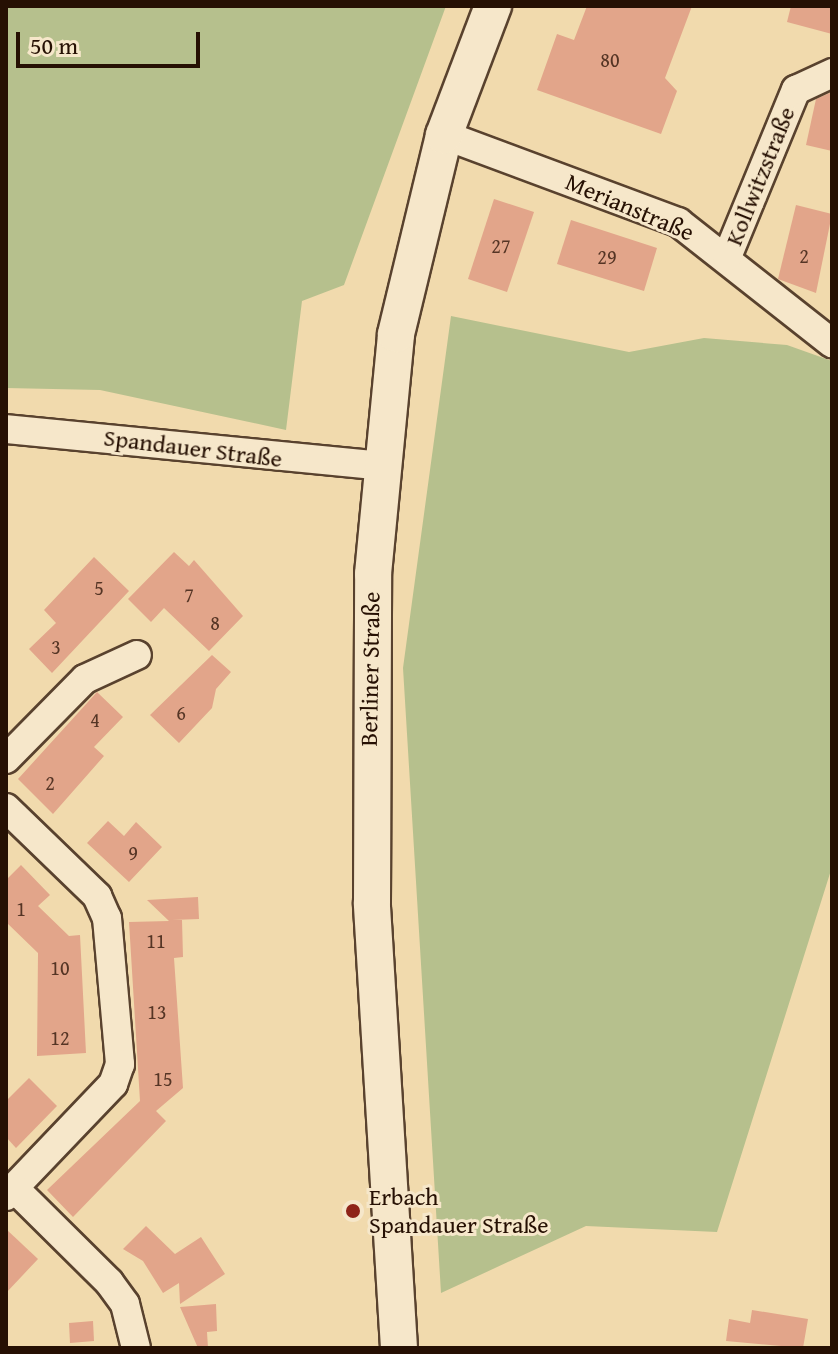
<!DOCTYPE html>
<html>
<head>
<meta charset="utf-8">
<style>
	body { margin:0 }
	#map { position:relative; width:838px; height:1354px; overflow:hidden; background:#f1daad; font-family:"Gentium Book Plus",serif }
	div>[style] { position:absolute }
	.green>* { inset:0; background:#b6c08d }
	.building>* { inset:0; background:#e2a58a }
	.roads { filter:drop-shadow(2px 0 #59422e) drop-shadow(-2px 0 #59422e) drop-shadow(0 2px #59422e) drop-shadow(0 -2px #59422e) }
	.minor>* { height:28px; margin:-14px; padding:0 14px; transform-origin:14px; border-radius:14px; background:#f6e7ca }
	.tertiary>* { height:36px; margin:-18px; padding:0 18px; transform-origin:18px; border-radius:18px; background:#f6e7ca }
	.dots>* { width:22px; height:22px; translate:-50% -50%; box-sizing:border-box; border:4px solid #f6e7ca; border-radius:50% }
	span { translate:-50% -50%; white-space:nowrap; text-align:center; line-height:1.15; -webkit-text-stroke:6px #f6e7ca; paint-order:stroke }
	.number-label { font-size:20px; color:#553525 }
	.number-label span { -webkit-text-stroke-width:0 }
	.street-label { font-size:24px; color:#261003 }
	.poi-label { font-size:24px; color:#261003 }
	.left { translate:0 -50%; text-align:left }
	.frame { position:absolute; inset:0; border:8px solid #261003; pointer-events:none }
	.scale { position:absolute; left:16px; top:32px; width:184px; height:36px; box-sizing:border-box; border:4px solid #261003; border-top:0; padding-left:10px; font-size:24px; line-height:28px; white-space:nowrap; color:#261003; -webkit-text-stroke:6px #f6e7ca; paint-order:stroke }
</style>
</head>
<body>
<div id="map">
	<div class="green">
		<i style="clip-path:polygon(6px 6px,446px 6px,344px 285px,302px 301px,286px 430px,100px 390px,6px 388px)"></i>
		<i style="clip-path:polygon(451px 316px,629px 352px,704px 338px,787px 345px,832px 361px,832px 867px,717px 1232px,586px 1226px,441px 1293px,403px 668px)"></i>
	</div>
	<div class="building">
		<i style="clip-path:polygon(587px 6px,692px 6px,665px 78px,677px 91px,661px 134px,537px 90px,557px 34px,574px 40px)"></i>
		<i style="clip-path:polygon(791px 6px,832px 6px,832px 34px,787px 22px)"></i>
		<i style="clip-path:polygon(832px 92px,832px 151px,806px 145px,816px 99px)"></i>
		<i style="clip-path:polygon(494px 199px,534px 212px,507px 292px,468px 279px)"></i>
		<i style="clip-path:polygon(796px 205px,832px 214px,816px 293px,778px 279px)"></i>
		<i style="clip-path:polygon(571px 220px,657px 248px,644px 291px,557px 264px)"></i>
		<i style="clip-path:polygon(174px 552px,189px 566px,194px 560px,243px 616px,209px 651px,164px 608px,151px 622px,128px 599px)"></i>
		<i style="clip-path:polygon(94px 557px,129px 591px,52px 673px,29px 649px,56px 623px,44px 610px)"></i>
		<i style="clip-path:polygon(212px 655px,231px 672px,216px 689px,212px 708px,179px 743px,150px 715px)"></i>
		<i style="clip-path:polygon(97px 692px,123px 717px,94px 747px,104px 756px,53px 814px,18px 779px)"></i>
		<i style="clip-path:polygon(108px 821px,124px 836px,136px 822px,162px 847px,129px 882px,87px 843px)"></i>
		<i style="clip-path:polygon(21px 865px,50px 895px,38px 906px,69px 936px,80px 935px,86px 1053px,37px 1056px,38px 953px,6px 922px,6px 880px)"></i>
		<i style="clip-path:polygon(198px 897px,199px 919px,172px 920px,182px 920px,183px 957px,174px 958px,183px 1088px,156px 1111px,166px 1121px,73px 1217px,47px 1190px,140px 1101px,129px 922px,169px 921px,147px 900px)"></i>
		<i style="clip-path:polygon(29px 1078px,57px 1106px,16px 1148px,6px 1137px,6px 1101px)"></i>
		<i style="clip-path:polygon(146px 1226px,175px 1254px,201px 1237px,225px 1274px,180px 1304px,179px 1283px,163px 1293px,143px 1261px,123px 1249px)"></i>
		<i style="clip-path:polygon(6px 1229px,38px 1259px,6px 1293px)"></i>
		<i style="clip-path:polygon(216px 1304px,217px 1331px,207px 1332px,208px 1348px,198px 1348px,180px 1307px)"></i>
		<i style="clip-path:polygon(752px 1310px,808px 1319px,803px 1348px,726px 1341px,729px 1319px,750px 1323px)"></i>
		<i style="clip-path:polygon(93px 1321px,94px 1341px,70px 1343px,69px 1323px)"></i>
	</div>
	<div class="roads">
		<div class="minor">
			<i style="left:444px;top:135px;width:250px;rotate:20.4deg"></i>
			<i style="left:678px;top:222px;width:196px;rotate:38.2deg"></i>
			<i style="left:727px;top:257px;width:181px;rotate:-67.6deg"></i>
			<i style="left:796px;top:90px;width:40px;rotate:-25deg"></i>
			<i style="left:6px;top:429px;width:377px;rotate:5.6deg"></i>
			<i style="left:6px;top:759px;width:112px;rotate:-45.4deg"></i>
			<i style="left:85px;top:679px;width:57px;rotate:-24.8deg"></i>
			<i style="left:6px;top:808px;width:127px;rotate:44deg"></i>
			<i style="left:97px;top:896px;width:24px;rotate:66deg"></i>
			<i style="left:107px;top:918px;width:147px;rotate:84.9deg"></i>
			<i style="left:120px;top:1064px;width:21px;rotate:109deg"></i>
			<i style="left:113px;top:1084px;width:155px;rotate:133.7deg"></i>
			<i style="left:14px;top:1188px;width:134px;rotate:44.7deg"></i>
			<i style="left:109px;top:1282px;width:27px;rotate:54deg"></i>
			<i style="left:125px;top:1304px;width:45px;rotate:76deg"></i>
		</div>
		<div class="tertiary">
			<i style="left:399px;top:1348px;width:446px;rotate:-93.5deg"></i>
			<i style="left:372px;top:903px;width:329px;rotate:-89.8deg"></i>
			<i style="left:373px;top:574px;width:241px;rotate:-84.5deg"></i>
			<i style="left:396px;top:334px;width:205px;rotate:-76.4deg"></i>
			<i style="left:444px;top:135px;width:138px;rotate:-69.2deg"></i>
		</div>
	</div>
	<div class="dots">
		<i style="left:353px;top:1211px;background:#8f2418"></i>
	</div>
	<div class="number-label">
		<span style="left:610px;top:59px">80</span>
		<span style="left:501px;top:245px">27</span>
		<span style="left:804px;top:255px">2</span>
		<span style="left:607px;top:256px">29</span>
		<span style="left:99px;top:587px">5</span>
		<span style="left:189px;top:594px">7</span>
		<span style="left:215px;top:622px">8</span>
		<span style="left:56px;top:646px">3</span>
		<span style="left:181px;top:712px">6</span>
		<span style="left:95px;top:719px">4</span>
		<span style="left:50px;top:782px">2</span>
		<span style="left:133px;top:852px">9</span>
		<span style="left:21px;top:908px">1</span>
		<span style="left:156px;top:940px">11</span>
		<span style="left:60px;top:967px">10</span>
		<span style="left:157px;top:1011px">13</span>
		<span style="left:60px;top:1037px">12</span>
		<span style="left:163px;top:1078px">15</span>
	</div>
	<div class="street-label">
		<span style="left:760px;top:176px;rotate:-68deg">Kollwitzstraße</span>
		<span style="left:630px;top:207px;rotate:23deg">Merianstraße</span>
		<span style="left:193px;top:448px;rotate:7deg">Spandauer Straße</span>
		<span style="left:370px;top:669px;rotate:-89deg">Berliner Straße</span>
	</div>
	<div class="poi-label">
		<span class="left" style="left:369px;top:1211px">Erbach<br>Spandauer Straße</span>
	</div>
	<div class="frame"></div>
	<div class="scale">50 m</div>
</div>
</body>
</html>
